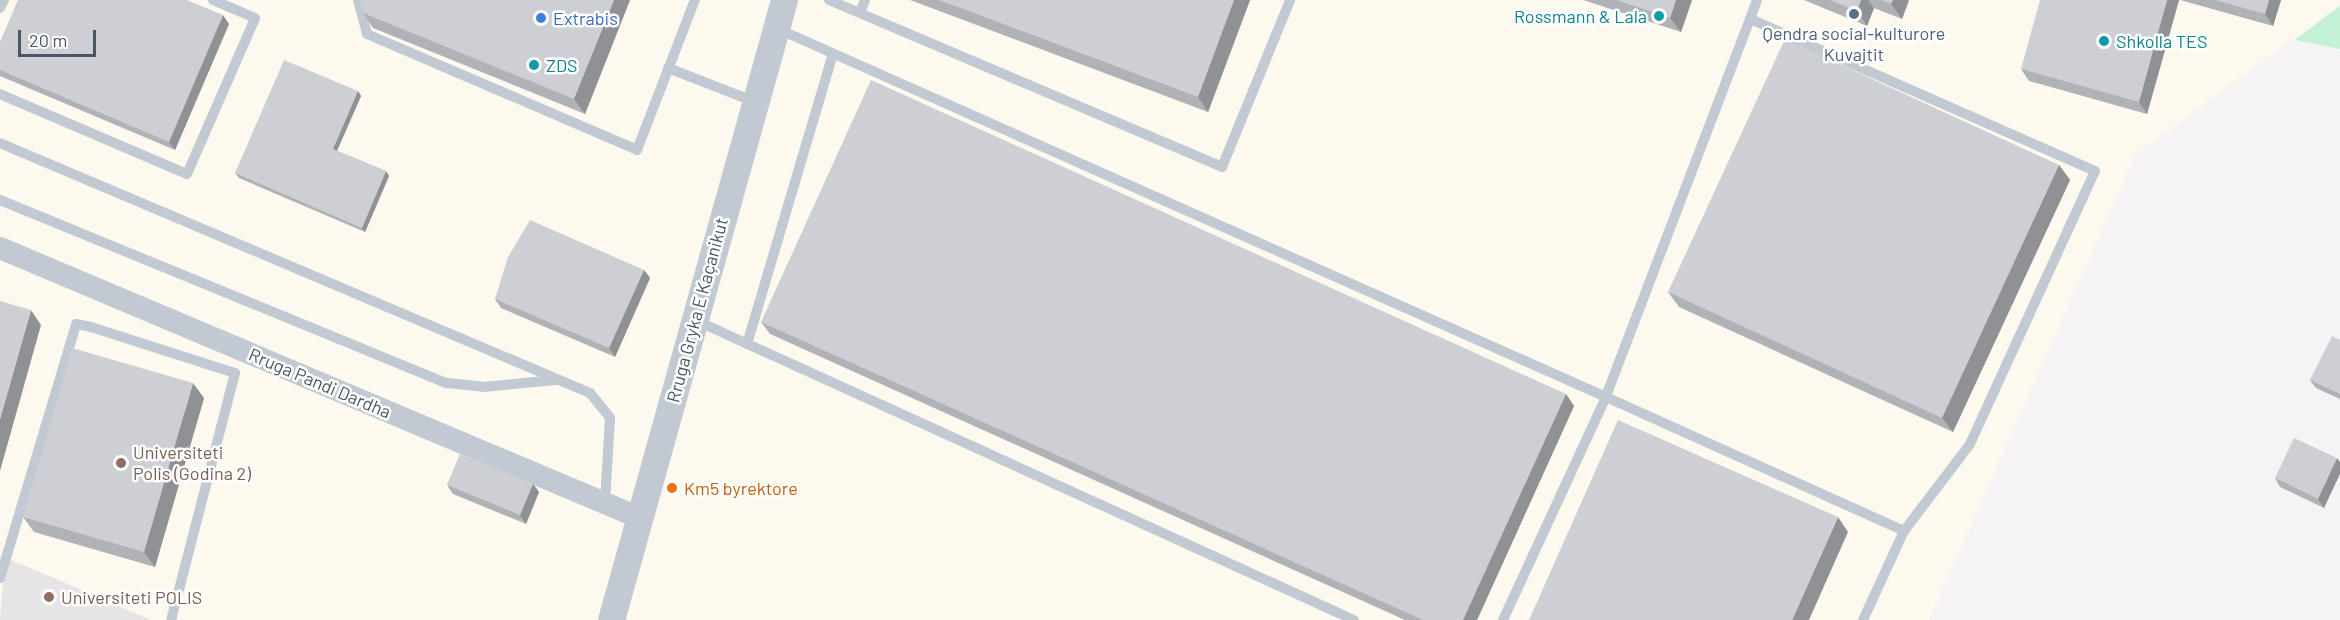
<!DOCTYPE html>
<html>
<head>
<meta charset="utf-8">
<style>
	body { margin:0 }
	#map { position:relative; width:2340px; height:620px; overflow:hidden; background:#f5f3f3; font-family:Barlow,sans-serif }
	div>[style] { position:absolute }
	.commercial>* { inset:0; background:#fdf9ef }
	.education>* { inset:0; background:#e6e4e5 }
	.green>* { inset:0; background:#c3f1d5 }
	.service>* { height:10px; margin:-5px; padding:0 5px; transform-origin:5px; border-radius:5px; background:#c1cad2 }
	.minor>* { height:22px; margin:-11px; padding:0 11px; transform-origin:11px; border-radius:11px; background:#c1cad2 }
	.tertiary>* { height:27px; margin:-13.5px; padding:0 13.5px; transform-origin:13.5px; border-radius:13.5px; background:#c1cad2 }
	.wall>* { inset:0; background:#b0b2b7 }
	.shaded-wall>* { inset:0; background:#909195 }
	.building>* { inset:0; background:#cdcfd5 }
	.dots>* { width:16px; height:16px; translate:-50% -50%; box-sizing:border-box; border:3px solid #fff; border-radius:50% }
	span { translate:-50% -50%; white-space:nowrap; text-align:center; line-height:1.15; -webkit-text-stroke:5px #fff; paint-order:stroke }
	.culture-label { font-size:18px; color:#0d838f }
	.right { translate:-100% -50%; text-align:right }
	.left { translate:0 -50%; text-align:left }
	.shop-label { font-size:18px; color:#366cbe }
	.service-label { font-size:18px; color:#4e5e75 }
	.street-label { font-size:18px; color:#4a5661 }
	.education-label { font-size:18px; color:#785e54 }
	.food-label { font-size:18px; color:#c56008 }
	.scale { position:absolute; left:18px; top:30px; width:78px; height:27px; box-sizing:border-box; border:3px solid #4a5661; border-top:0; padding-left:8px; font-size:18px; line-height:21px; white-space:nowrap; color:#4a5661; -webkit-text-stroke:4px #fff; paint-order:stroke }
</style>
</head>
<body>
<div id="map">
	<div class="commercial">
		<i style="clip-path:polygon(0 0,2340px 0,2340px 4px,2135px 155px,1929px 620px,0 620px)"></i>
	</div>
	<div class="education">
		<i style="clip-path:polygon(5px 557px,151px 620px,0 620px)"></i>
	</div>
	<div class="green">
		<i style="clip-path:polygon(2340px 6px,2340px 49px,2295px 40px)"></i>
	</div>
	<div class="service">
		<i style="left:358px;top:0;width:35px;rotate:75deg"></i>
		<i style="left:367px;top:34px;width:294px;rotate:23.2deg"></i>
		<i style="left:637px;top:150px;width:161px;rotate:-68.9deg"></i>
		<i style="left:829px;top:0;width:427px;rotate:23deg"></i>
		<i style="left:1222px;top:167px;width:180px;rotate:-67.8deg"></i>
		<i style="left:0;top:8px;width:9px;rotate:-63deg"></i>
		<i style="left:860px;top:13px;width:14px;rotate:-69deg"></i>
		<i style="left:1750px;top:19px;width:20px;rotate:-70deg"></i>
		<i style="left:776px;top:28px;width:908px;rotate:23.97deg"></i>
		<i style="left:1606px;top:397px;width:246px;rotate:114.8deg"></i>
		<i style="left:668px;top:68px;width:93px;rotate:21.3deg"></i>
		<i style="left:0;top:94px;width:203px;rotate:23.2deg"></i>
		<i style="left:187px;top:174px;width:170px;rotate:-66.4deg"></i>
		<i style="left:255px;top:18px;width:46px;rotate:-156.8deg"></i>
		<i style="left:0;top:143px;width:641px;rotate:22.96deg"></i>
		<i style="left:590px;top:393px;width:32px;rotate:51deg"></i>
		<i style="left:610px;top:418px;width:85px;rotate:93.4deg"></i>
		<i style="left:0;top:200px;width:483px;rotate:22.3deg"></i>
		<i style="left:447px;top:383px;width:36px;rotate:6deg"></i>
		<i style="left:483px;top:387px;width:73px;rotate:-5.5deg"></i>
		<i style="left:695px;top:320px;width:724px;rotate:24.48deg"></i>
		<i style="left:747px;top:344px;width:303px;rotate:-73.5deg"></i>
		<i style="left:0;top:578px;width:265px;rotate:-73.3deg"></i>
		<i style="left:76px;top:324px;width:15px;rotate:11deg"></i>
		<i style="left:91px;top:327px;width:151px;rotate:17.7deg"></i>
		<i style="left:235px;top:373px;width:255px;rotate:104.5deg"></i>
		<i style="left:1863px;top:620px;width:98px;rotate:-65.3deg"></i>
		<i style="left:1904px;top:531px;width:109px;rotate:-52.8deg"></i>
		<i style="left:1970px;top:444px;width:300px;rotate:-65.4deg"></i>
		<i style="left:2095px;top:171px;width:377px;rotate:-156.2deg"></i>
		<i style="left:1750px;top:19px;width:404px;rotate:110.9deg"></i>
		<i style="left:1606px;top:397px;width:327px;rotate:24.2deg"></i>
	</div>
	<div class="minor">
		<i style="left:0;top:248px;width:695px;rotate:22.87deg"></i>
	</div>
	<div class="tertiary">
		<i style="left:611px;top:620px;width:644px;rotate:-74.41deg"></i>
	</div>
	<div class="wall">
		<i style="clip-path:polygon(630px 0,585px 114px,373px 28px,363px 13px)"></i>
		<i style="clip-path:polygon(910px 0,1250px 0,1208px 112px)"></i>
		<i style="clip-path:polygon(1583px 0,1692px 0,1681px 32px)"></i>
		<i style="clip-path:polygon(1804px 0,1909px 0,1902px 19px,1874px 8px,1867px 26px)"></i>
		<i style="clip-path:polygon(2179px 0,2147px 114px,2029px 81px,2021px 69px)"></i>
		<i style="clip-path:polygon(2180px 0,2281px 0,2273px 26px)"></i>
		<i style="clip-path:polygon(229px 24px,175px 150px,0 76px,0 42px)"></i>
		<i style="clip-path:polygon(358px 91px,361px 96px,337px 151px,386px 171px,389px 176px,365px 232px,239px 178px,235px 173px)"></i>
		<i style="clip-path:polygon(2059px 165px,2070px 180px,1953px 432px,1679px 307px,1668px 292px)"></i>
		<i style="clip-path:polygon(644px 270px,650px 278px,615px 357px,501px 308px,495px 299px)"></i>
		<i style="clip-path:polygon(761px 322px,1566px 394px,1574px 406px,1477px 620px,1405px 620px,770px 334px)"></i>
		<i style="clip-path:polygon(2340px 340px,2340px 399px,2316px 388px,2310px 380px)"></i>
		<i style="clip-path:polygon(204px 398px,155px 567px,34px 532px,23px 517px)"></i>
		<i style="clip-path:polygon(2340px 462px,2324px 508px,2280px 487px,2275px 478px)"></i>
		<i style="clip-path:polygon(533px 484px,539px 492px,526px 524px,453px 494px,447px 485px)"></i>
	</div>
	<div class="shaded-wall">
		<i style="clip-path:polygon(614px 0,630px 0,585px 114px,574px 99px)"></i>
		<i style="clip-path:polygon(1234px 0,1250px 0,1208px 112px,1198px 97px)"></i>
		<i style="clip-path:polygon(1676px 0,1692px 0,1681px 32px,1670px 18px)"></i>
		<i style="clip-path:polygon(1861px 0,1868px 0,1874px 8px,1867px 26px,1857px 11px)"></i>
		<i style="clip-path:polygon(1893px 0,1909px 0,1902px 19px,1891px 4px)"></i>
		<i style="clip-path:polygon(2167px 0,2179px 0,2147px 114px,2139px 102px)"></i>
		<i style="clip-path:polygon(2269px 0,2281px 0,2273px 26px,2265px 14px)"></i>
		<i style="clip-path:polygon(223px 15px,229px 24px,175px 150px,169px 142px)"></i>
		<i style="clip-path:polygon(358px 91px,361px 96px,336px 153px,333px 149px)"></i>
		<i style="clip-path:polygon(2059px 165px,2070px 180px,1953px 432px,1942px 418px)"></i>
		<i style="clip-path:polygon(386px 171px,389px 176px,365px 232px,362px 228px)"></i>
		<i style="clip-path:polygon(644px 270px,650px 278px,615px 357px,609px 348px)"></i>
		<i style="clip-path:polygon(31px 310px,41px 325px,0 471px,0 419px)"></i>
		<i style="clip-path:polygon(193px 383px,204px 398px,155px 567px,144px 552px)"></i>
		<i style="clip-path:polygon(1566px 394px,1574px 406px,1477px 620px,1463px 620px)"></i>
		<i style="clip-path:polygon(2337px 458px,2340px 462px,2340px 474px,2324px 508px,2318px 499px)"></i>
		<i style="clip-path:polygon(533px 484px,539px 492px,526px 524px,520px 515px)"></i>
		<i style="clip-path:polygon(1838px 517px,1848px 532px,1809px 620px,1792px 620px)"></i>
	</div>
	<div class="building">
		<i style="clip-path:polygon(18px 0,187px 0,223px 15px,169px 142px,0 70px,0 42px)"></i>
		<i style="clip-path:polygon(360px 0,614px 0,574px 99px,363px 13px)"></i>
		<i style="clip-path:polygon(939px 0,1234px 0,1198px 97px)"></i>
		<i style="clip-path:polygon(1617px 0,1676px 0,1670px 18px)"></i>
		<i style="clip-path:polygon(1830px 0,1861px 0,1857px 11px)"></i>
		<i style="clip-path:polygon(1881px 0,1893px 0,1891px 4px)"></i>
		<i style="clip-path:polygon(2040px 0,2167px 0,2139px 102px,2021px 69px)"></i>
		<i style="clip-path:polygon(2215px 0,2269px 0,2265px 14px)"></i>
		<i style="clip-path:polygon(1785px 39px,2059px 165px,1942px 418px,1668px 292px)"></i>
		<i style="clip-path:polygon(284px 60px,358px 91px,333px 149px,386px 171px,362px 228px,235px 173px)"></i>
		<i style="clip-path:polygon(871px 80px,1566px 394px,1463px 620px,1423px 620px,761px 322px)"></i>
		<i style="clip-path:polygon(530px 220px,644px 270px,609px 348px,495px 299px,508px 257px)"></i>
		<i style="clip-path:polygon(0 301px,31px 310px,0 419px)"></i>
		<i style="clip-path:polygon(2332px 336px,2340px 340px,2340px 394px,2310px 380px)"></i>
		<i style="clip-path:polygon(72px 348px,193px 383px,144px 552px,23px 517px)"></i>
		<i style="clip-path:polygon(1618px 420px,1838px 517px,1792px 620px,1529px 620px)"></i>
		<i style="clip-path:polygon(2294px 438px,2337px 458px,2318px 499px,2275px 478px)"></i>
		<i style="clip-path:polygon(460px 454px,533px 484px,520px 515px,447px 485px)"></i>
	</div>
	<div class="dots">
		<i style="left:1854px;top:14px;background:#5c6f8a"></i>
		<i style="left:1659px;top:16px;background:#0f9aa8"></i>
		<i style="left:541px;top:18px;background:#3f7fe0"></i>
		<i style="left:2104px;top:41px;background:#0f9aa8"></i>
		<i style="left:534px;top:65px;background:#0f9aa8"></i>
		<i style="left:121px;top:463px;background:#8d6e63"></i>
		<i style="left:672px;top:488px;background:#e8710a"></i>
		<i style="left:49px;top:597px;background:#8d6e63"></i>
	</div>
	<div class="culture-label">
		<span class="right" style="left:1647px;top:16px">Rossmann &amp; Lala</span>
		<span class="left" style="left:2116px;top:41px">Shkolla TES</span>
		<span class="left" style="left:546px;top:65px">ZDS</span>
	</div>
	<div class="shop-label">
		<span class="left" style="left:553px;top:18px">Extrabis</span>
	</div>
	<div class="service-label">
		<span style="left:1854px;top:44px">Qendra social-kulturore<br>Kuvajtit</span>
	</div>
	<div class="street-label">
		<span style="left:697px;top:310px;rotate:-75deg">Rruga Gryka E Kaçanikut</span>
		<span style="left:320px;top:383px;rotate:23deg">Rruga Pandi Dardha</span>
	</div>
	<div class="education-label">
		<span class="left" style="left:133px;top:463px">Universiteti<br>Polis (Godina 2)</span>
		<span class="left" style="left:61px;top:597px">Universiteti POLIS</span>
	</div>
	<div class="food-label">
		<span class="left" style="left:684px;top:488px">Km5 byrektore</span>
	</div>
	<div class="scale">20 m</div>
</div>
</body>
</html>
